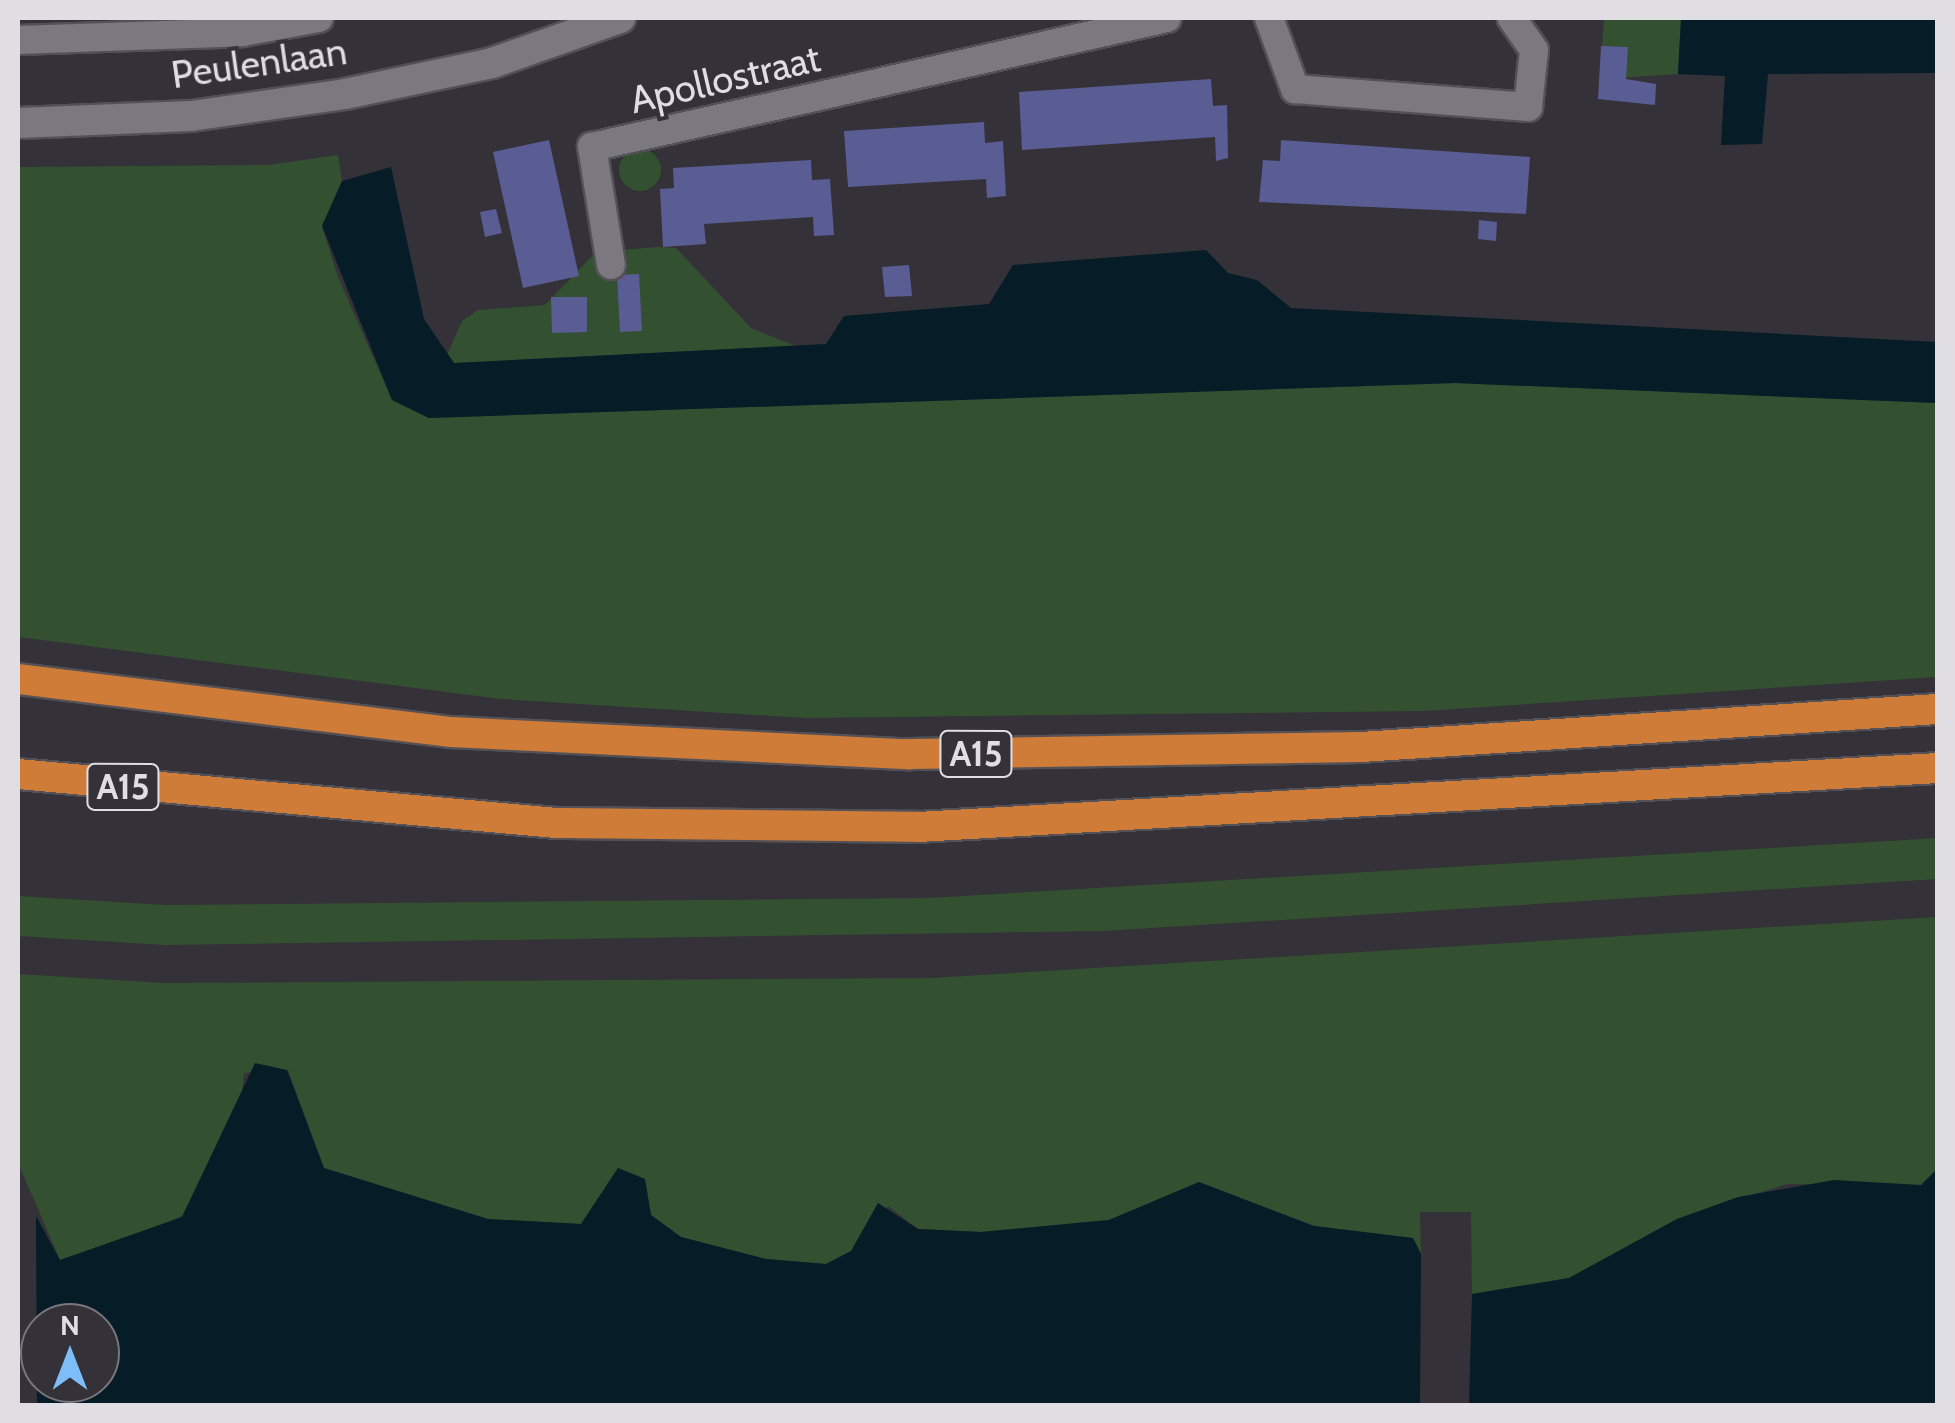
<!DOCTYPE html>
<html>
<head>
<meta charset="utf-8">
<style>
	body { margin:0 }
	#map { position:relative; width:1955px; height:1423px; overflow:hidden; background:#343138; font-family:Cabin,sans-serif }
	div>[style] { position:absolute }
	.green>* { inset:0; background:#335030 }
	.round { border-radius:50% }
	.water>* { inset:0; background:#061c27 }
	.building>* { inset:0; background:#5a5c94 }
	.roads { filter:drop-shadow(2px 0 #535056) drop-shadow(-2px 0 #535056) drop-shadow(0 2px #535056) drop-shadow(0 -2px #535056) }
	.street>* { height:28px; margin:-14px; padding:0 14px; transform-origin:14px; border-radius:14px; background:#7c7880 }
	.secondary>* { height:30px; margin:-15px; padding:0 15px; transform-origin:15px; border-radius:15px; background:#7c7880 }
	.highway>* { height:30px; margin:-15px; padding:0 15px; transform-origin:15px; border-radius:15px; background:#cf7c39 }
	span { translate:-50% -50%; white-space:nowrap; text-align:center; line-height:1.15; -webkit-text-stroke:8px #343138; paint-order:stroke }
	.shield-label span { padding:2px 8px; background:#343138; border:2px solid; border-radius:8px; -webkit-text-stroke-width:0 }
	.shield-label { font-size:35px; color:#e0dee3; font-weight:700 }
	.street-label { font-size:38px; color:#e0dee3 }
	.frame { position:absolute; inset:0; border:20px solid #e0dee3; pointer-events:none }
	.north { position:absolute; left:20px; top:1303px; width:100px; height:100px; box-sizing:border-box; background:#343138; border:2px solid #79767c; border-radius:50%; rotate:0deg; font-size:28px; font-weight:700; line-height:40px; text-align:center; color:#e0dee3 }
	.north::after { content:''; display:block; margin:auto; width:35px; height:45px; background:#7dbef9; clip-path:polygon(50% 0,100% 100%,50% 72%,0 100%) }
</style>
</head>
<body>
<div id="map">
	<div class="green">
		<i style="clip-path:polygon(1604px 18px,1681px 18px,1678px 74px,1600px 79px)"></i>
		<i class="round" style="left:619px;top:149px;width:42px;height:42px"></i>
		<i style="clip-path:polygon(338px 155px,342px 181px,322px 226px,338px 277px,392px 400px,429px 418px,1455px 383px,1937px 403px,1937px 677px,1424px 711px,806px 718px,501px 699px,18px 637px,18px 167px,268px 165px)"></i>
		<i style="clip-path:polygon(657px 247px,676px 248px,751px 328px,796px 346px,454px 363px,447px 355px,462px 321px,478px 310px,545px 305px,596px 252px)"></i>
		<i style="clip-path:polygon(1938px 838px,1937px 879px,1104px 931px,165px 945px,18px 936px,18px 896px,166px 905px,929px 898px)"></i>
		<i style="clip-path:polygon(1937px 917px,1937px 1169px,1921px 1186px,1787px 1184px,1677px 1219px,1569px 1278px,1472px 1294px,1471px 1212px,1420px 1212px,1421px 1254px,1413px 1238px,1314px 1226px,1199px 1182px,1109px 1220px,981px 1232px,918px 1229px,888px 1206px,851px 1251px,826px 1264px,766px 1259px,681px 1237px,651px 1215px,645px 1179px,618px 1168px,581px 1224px,488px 1219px,324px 1168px,288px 1070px,244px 1073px,241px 1102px,182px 1216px,120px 1244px,60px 1260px,18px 1163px,18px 974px,164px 983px,931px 978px)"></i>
	</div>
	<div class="water">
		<i style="clip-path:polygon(1681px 18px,1937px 18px,1936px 73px,1768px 74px,1762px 144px,1721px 145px,1725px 76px,1678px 74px)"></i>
		<i style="clip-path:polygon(391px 167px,424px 319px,454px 363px,826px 344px,844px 316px,989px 304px,1013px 265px,1206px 250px,1228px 273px,1257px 280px,1291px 308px,1937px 342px,1937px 403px,1455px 383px,429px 418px,392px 400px,322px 226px,342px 181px)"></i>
		<i style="clip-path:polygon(evenodd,255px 1063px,287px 1070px,324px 1168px,488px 1219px,581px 1224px,618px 1168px,645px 1179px,651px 1215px,681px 1237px,766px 1259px,826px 1264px,851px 1251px,878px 1203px,918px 1229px,981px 1232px,1109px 1220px,1199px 1182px,1314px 1226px,1413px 1238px,1421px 1254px,1420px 1405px,37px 1405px,36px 1216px,60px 1260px,182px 1217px,255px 1063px,40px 1323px,100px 1323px,100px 1383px,40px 1383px,40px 1323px)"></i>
		<i style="clip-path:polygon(1937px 1169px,1937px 1405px,1469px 1405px,1472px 1294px,1569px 1278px,1677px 1219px,1738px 1197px,1834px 1180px,1921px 1185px)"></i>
	</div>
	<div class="building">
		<i style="clip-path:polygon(1601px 46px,1628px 47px,1626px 79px,1656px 84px,1655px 105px,1598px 99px)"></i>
		<i style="clip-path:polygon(1211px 79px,1213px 106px,1227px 105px,1228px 158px,1216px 161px,1215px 137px,1022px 150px,1019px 92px)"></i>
		<i style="clip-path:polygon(984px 122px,985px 143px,1003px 141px,1006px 196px,987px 198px,986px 179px,848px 187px,844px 131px)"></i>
		<i style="clip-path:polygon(549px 140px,579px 276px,523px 288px,493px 152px)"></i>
		<i style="clip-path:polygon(1281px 140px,1530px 157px,1526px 214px,1259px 202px,1263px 160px,1280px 161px)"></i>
		<i style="clip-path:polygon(811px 160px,812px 180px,830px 179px,834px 235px,814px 236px,813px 217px,704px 224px,706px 244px,663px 247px,660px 189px,674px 188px,673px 168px)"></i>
		<i style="clip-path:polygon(496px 209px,502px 233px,485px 237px,480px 212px)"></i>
		<i style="clip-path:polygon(1479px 220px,1497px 222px,1496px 241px,1478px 239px)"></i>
		<i style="clip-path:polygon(909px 265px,912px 296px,885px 297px,882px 267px)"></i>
		<i style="clip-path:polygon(639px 274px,642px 331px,620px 332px,617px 275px)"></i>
		<i style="clip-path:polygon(551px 297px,587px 297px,587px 332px,552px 333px)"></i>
	</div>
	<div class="roads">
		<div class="street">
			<i style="left:1269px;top:18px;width:76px;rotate:69.9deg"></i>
			<i style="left:1295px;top:89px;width:234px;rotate:4.4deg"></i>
			<i style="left:1528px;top:107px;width:57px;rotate:-84deg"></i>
			<i style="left:1534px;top:50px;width:39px;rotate:-125deg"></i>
			<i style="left:18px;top:40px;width:225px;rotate:-2deg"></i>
			<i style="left:243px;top:32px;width:77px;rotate:-10.4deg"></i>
			<i style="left:611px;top:265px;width:120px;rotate:-99.1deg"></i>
			<i style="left:592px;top:147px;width:589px;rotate:-12.64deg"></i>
		</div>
		<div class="secondary">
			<i style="left:18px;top:123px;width:173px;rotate:-2.3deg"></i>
			<i style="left:191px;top:116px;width:156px;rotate:-8.1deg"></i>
			<i style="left:345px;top:94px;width:150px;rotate:-11.9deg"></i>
			<i style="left:492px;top:63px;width:136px;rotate:-19.4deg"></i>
		</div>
		<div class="highway">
			<i style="left:18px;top:679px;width:436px;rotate:7deg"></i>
			<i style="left:451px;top:732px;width:458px;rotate:2.8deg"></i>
			<i style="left:908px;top:754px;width:453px;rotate:-0.9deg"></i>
			<i style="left:1361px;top:747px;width:578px;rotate:-3.77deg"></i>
			<i style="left:18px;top:774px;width:540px;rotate:5.2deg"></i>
			<i style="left:556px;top:823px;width:362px;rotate:0.6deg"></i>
			<i style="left:918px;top:827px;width:1022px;rotate:-3.31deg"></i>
		</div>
	</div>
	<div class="shield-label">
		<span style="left:976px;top:754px">A15</span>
		<span style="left:123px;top:787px">A15</span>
	</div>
	<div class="street-label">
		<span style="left:259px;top:63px;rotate:-8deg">Peulenlaan</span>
		<span style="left:725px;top:79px;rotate:-13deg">Apollostraat</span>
	</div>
	<div class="frame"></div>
	<div class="north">N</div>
</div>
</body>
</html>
